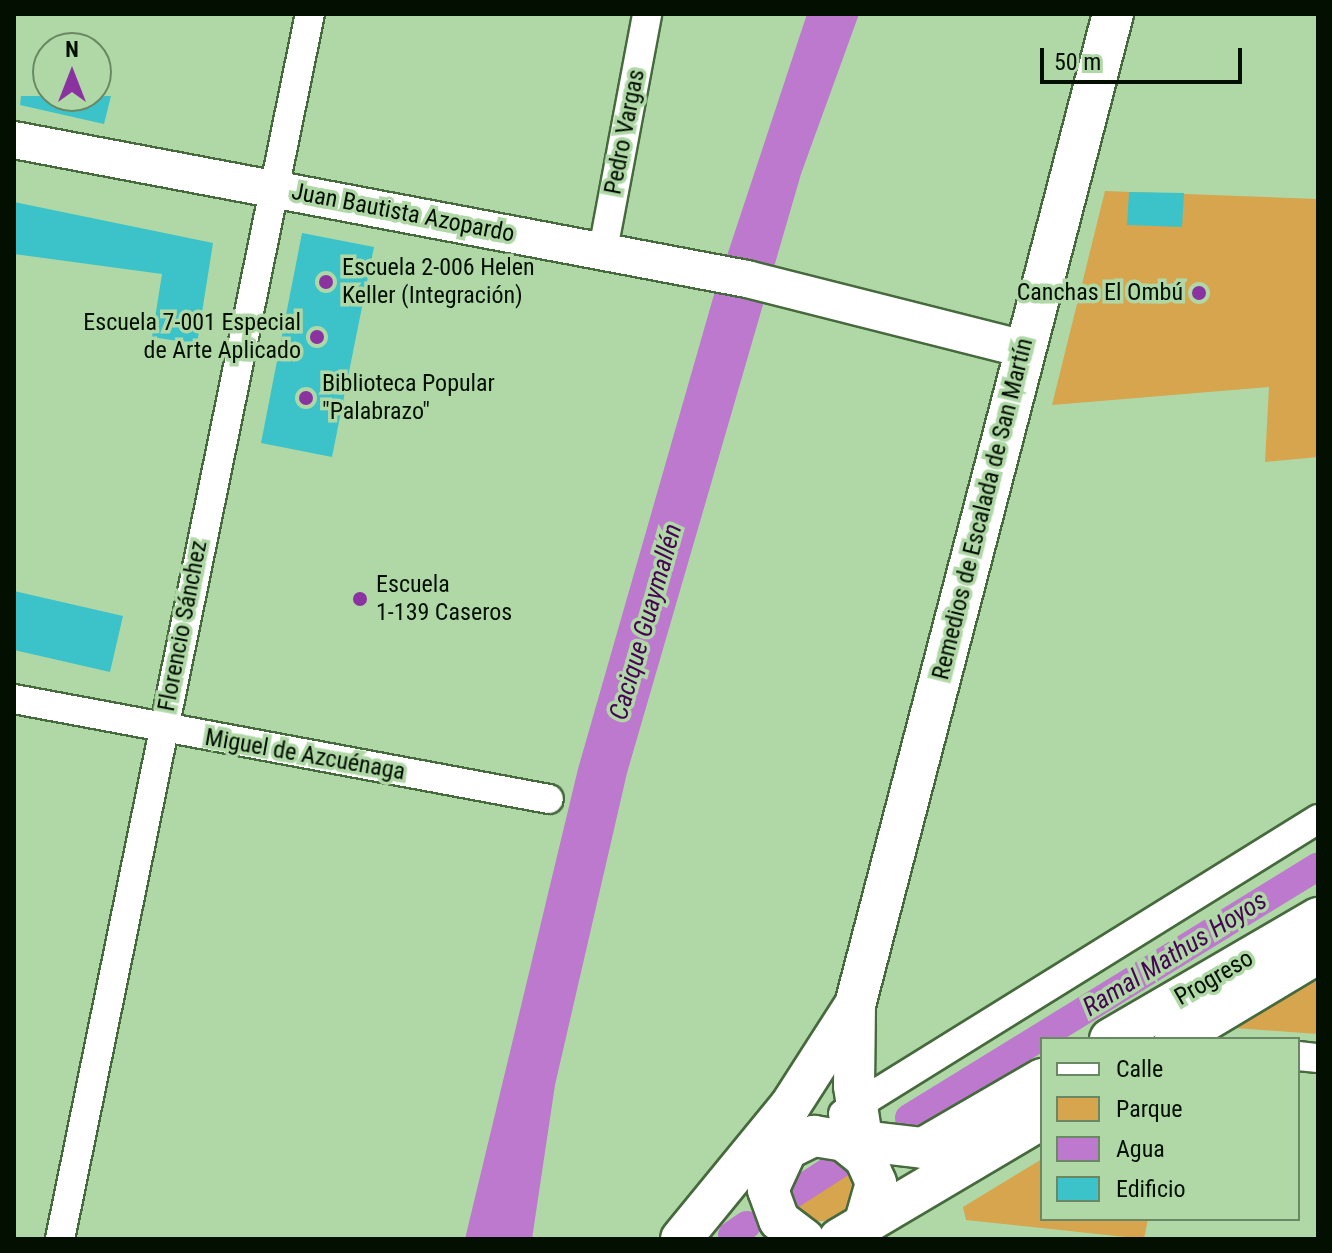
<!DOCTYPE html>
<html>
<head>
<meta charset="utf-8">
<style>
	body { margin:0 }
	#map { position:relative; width:1332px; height:1253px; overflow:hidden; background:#afd8a6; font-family:"Roboto Condensed",sans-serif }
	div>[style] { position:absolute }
	.green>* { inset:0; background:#d6a54d }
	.water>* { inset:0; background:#bd79cd }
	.canal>* { height:28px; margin:-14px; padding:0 14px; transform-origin:14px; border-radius:14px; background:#bd79cd }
	.building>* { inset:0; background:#3cc3c9 }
	.roads { filter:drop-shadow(2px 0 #46693d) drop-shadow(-2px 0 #46693d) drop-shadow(0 2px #46693d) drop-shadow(0 -2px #46693d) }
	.minor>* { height:28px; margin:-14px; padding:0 14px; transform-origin:14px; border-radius:14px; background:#fff }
	.tertiary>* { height:36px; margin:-18px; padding:0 18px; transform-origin:18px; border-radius:18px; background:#fff }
	.secondary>* { height:40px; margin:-20px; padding:0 20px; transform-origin:20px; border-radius:20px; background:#fff }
	.dots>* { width:22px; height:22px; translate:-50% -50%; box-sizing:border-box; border:4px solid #afd8a6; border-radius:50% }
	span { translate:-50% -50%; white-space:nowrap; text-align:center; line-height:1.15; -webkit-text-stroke:7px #afd8a6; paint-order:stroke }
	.street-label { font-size:24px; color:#030f01 }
	.poi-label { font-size:24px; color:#030f01 }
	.left { translate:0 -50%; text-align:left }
	.right { translate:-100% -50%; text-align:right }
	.water-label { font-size:26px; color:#470355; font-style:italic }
	.frame { position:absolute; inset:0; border:16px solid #030f01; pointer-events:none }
	.legend { position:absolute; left:1040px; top:1037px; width:260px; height:184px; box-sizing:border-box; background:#afd8a6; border:2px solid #6a8864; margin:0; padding:10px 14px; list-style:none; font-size:24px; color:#030f01 }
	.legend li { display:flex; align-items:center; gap:16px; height:40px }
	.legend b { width:40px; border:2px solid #6a8864 }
	.north { position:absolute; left:32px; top:32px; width:80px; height:80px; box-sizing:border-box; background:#afd8a6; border:2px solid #6a8864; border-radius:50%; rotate:0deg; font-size:22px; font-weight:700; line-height:32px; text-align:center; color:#030f01 }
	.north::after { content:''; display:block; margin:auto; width:28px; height:36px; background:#8a329f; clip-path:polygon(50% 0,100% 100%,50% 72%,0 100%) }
	.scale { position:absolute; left:1040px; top:48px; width:202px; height:36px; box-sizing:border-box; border:4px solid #030f01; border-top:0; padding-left:10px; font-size:24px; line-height:28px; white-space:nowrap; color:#030f01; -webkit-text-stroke:6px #afd8a6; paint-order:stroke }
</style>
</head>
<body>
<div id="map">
	<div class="green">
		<i style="clip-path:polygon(1105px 191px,1318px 199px,1318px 457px,1265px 462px,1269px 387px,1052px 405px)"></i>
		<i style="clip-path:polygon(1318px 978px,1318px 1034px,1235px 1028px)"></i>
		<i style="clip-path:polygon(1042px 1159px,1042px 1219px,1148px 1219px,1144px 1239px,966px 1220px,963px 1207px)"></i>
		<i style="clip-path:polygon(851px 1166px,857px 1185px,852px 1205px,837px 1220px,807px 1222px,787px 1206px)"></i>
	</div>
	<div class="water">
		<i style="clip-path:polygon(807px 14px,859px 14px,801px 174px,627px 773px,555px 1085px,532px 1239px,465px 1239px,578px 769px,713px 298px)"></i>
	</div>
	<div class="canal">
		<i style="left:909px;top:1118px;width:480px;rotate:-31.6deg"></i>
		<i style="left:787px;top:1198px;width:64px;rotate:-32.9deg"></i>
		<i style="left:732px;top:1235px;width:18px;rotate:-34deg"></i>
	</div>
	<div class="building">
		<i style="clip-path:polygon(21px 96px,111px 96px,104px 124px,20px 105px)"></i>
		<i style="clip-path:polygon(1129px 192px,1184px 193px,1182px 227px,1127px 225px)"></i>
		<i style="clip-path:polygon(14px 202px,213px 243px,197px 344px,152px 337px,162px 274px,14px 254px)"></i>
		<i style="clip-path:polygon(302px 233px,374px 247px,332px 457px,261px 443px)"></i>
		<i style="clip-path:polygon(14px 591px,123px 616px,110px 672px,14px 650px)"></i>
	</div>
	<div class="roads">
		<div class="minor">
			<i style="left:603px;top:250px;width:240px;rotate:-79.4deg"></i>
			<i style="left:14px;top:699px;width:544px;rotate:10.59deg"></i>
			<i style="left:1298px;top:1056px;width:20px;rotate:6deg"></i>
			<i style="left:843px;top:1114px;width:559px;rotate:-31.84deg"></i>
			<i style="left:60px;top:1239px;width:1250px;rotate:-78.47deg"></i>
		</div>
		<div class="tertiary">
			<i style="left:14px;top:140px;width:746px;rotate:10.74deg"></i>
			<i style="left:747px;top:279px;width:286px;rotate:14.2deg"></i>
		</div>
		<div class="secondary">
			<i style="left:1110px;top:1039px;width:241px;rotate:-30.2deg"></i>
			<i style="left:1175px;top:1039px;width:167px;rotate:-31deg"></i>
			<i style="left:837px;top:1138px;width:87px;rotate:6.6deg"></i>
			<i style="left:923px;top:1148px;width:138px;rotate:-30.1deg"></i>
			<i style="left:865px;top:1158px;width:73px;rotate:-98.7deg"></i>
			<i style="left:854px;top:1086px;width:81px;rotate:-89.3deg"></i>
			<i style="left:855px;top:1005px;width:1024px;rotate:-75.41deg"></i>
			<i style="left:681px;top:1239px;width:172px;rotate:-50.7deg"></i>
			<i style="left:790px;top:1106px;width:117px;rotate:-57.3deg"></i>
			<i style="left:804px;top:1239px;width:31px;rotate:-143deg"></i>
			<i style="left:779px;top:1220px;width:32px;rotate:-110deg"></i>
			<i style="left:768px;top:1190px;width:45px;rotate:-65.1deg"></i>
			<i style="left:787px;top:1149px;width:30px;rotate:-26deg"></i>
			<i style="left:814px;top:1136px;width:30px;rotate:9deg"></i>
			<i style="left:844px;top:1141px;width:27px;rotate:39deg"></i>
			<i style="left:865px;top:1158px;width:27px;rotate:66deg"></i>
			<i style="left:876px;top:1183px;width:44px;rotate:105.9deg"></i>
			<i style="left:839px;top:1239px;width:236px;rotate:-30.6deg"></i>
		</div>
	</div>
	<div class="dots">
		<i style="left:326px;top:282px;background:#8a329f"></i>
		<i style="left:1199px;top:293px;background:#8a329f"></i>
		<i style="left:317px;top:337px;background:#8a329f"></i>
		<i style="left:306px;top:398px;background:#8a329f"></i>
		<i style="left:360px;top:599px;background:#8a329f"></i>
	</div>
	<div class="street-label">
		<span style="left:625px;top:132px;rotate:-79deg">Pedro Vargas</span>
		<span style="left:403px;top:213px;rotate:11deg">Juan Bautista Azopardo</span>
		<span style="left:983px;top:509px;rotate:-76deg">Remedios de Escalada de San Martín</span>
		<span style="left:183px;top:626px;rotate:-79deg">Florencio Sánchez</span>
		<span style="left:305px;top:755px;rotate:10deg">Miguel de Azcuénaga</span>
		<span style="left:1214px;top:978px;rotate:-30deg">Progreso</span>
	</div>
	<div class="poi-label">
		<span class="left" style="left:342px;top:282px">Escuela 2-006 Helen<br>Keller (Integración)</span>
		<span class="right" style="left:1183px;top:293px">Canchas El Ombú</span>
		<span class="right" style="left:301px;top:337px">Escuela 7-001 Especial<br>de Arte Aplicado</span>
		<span class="left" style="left:322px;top:398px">Biblioteca Popular<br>"Palabrazo"</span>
		<span class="left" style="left:376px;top:599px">Escuela<br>1-139 Caseros</span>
	</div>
	<div class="water-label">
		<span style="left:646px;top:622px;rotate:-74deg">Cacique Guaymallén</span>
		<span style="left:1175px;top:954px;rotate:-32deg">Ramal Mathus Hoyos</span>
	</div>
	<div class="frame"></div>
	<ul class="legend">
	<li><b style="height:10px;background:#fff"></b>Calle</li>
	<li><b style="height:22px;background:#d6a54d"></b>Parque</li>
	<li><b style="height:22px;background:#bd79cd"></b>Agua</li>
	<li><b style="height:22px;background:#3cc3c9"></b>Edificio</li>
	</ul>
	<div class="north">N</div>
	<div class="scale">50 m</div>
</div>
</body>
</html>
